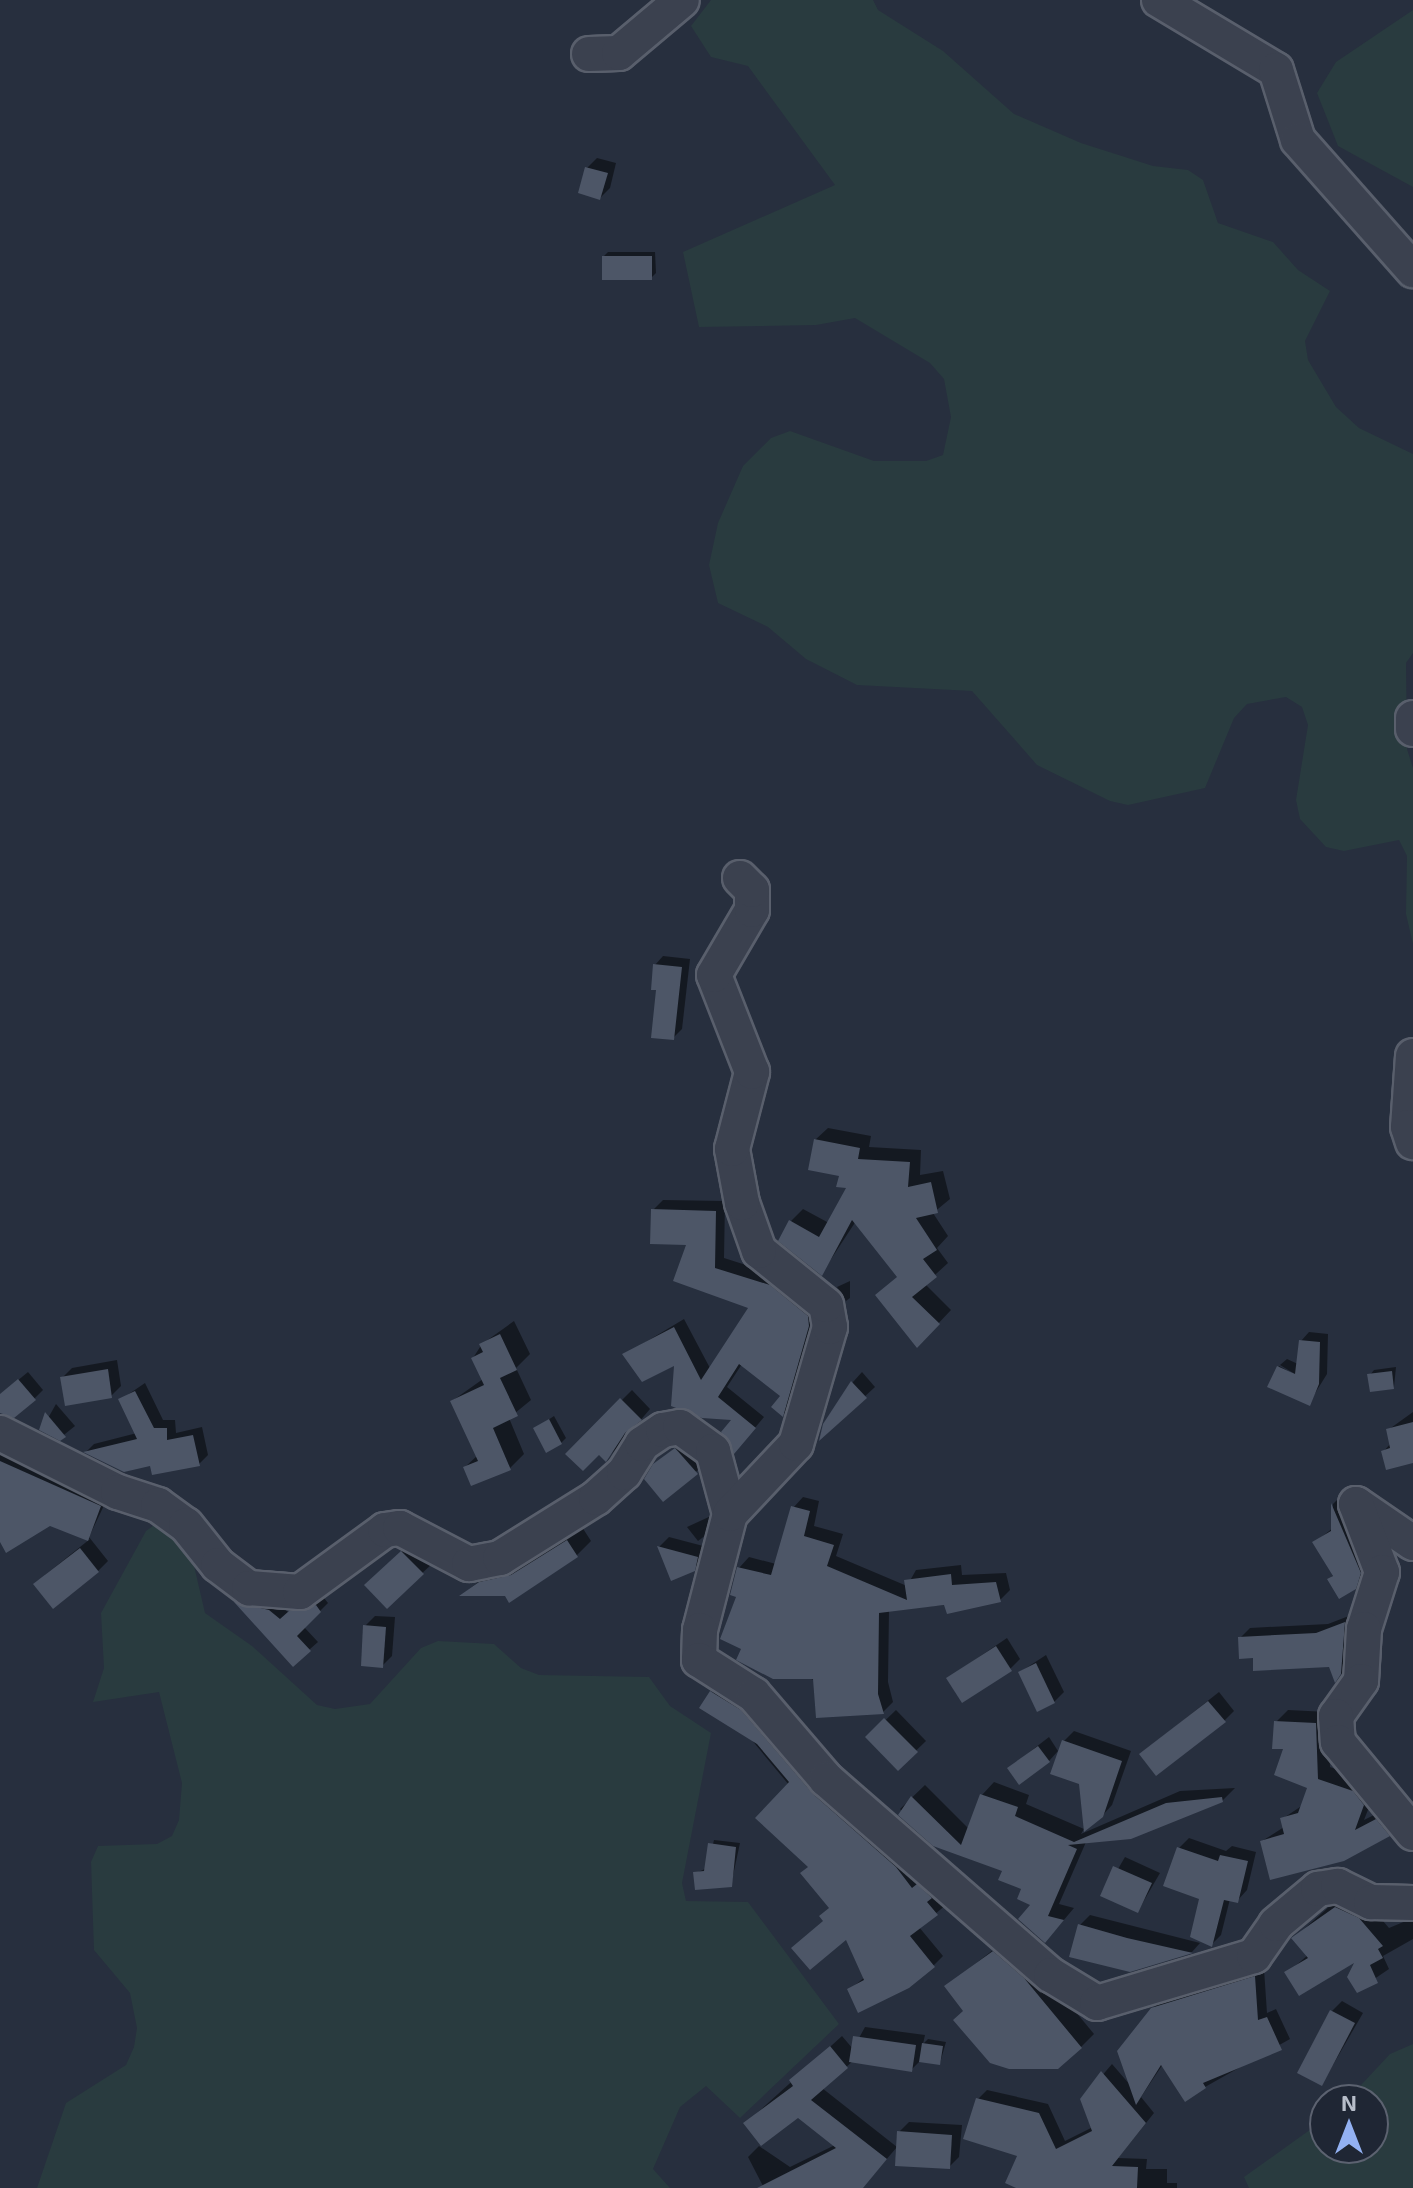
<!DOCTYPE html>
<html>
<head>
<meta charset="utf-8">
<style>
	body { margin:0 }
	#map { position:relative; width:1413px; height:2188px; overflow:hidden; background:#272f3e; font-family:"Exo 2",sans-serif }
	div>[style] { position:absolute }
	.green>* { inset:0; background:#293b3f }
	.shadow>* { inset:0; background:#0007 }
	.building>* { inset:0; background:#4d5667 }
	.roads { filter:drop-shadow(2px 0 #595f6c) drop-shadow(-2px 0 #595f6c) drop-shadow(0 2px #595f6c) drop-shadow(0 -2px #595f6c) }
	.minor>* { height:34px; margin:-17px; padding:0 17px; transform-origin:17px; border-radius:17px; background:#3b414f }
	span { translate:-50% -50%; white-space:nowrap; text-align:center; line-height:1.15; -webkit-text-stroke:8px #1f2634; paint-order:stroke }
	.north { position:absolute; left:1309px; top:2084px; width:80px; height:80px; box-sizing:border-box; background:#1f2634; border:2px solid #5c6270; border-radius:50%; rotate:0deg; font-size:22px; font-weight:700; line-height:32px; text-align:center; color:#b7bdc9 }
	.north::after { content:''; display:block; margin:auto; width:28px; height:36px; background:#93b1f2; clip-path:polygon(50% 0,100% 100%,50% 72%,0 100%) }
</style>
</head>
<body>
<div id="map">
	<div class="green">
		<i style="clip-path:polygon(711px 0,873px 0,878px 10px,943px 51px,1014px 114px,1081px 143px,1153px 166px,1188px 170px,1203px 180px,1218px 223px,1273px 242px,1298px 270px,1330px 291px,1305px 341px,1308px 360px,1336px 407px,1359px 428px,1413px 454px,1413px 653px,1406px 663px,1407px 749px,1413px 768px,1413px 944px,1406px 914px,1407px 856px,1399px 840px,1344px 851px,1326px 847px,1300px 819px,1296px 800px,1308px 725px,1302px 707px,1286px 697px,1247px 704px,1234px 718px,1205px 788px,1128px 805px,1110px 801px,1037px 765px,972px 691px,857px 685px,806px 659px,768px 627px,718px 603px,709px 565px,718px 523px,743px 466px,771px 438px,790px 431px,874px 461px,926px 461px,943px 455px,951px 417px,944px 379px,930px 363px,855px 318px,816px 325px,699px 327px,683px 252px,835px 185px,748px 66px,711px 57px,691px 26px)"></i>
		<i style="clip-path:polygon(1413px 10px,1413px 187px,1338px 146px,1317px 93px,1336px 62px)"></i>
		<i style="clip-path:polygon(161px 1520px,189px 1544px,205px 1613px,252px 1646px,317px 1705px,335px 1709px,370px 1704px,421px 1648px,438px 1641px,494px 1644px,521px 1668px,539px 1675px,649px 1677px,670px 1706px,711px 1733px,682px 1883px,686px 1901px,748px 1902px,839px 2024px,740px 2118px,706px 2086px,680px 2107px,653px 2169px,670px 2188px,37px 2188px,66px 2103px,126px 2065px,134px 2047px,137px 2028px,130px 1993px,94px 1950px,91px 1862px,98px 1846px,157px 1844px,172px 1836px,179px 1820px,182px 1783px,159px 1692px,93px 1702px,104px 1668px,101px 1613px,146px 1531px)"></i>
		<i style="clip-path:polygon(1413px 2044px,1413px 2188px,1249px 2188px,1244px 2177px,1325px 2119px,1325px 2148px,1373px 2148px,1373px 2100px,1347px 2100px,1390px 2054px)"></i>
	</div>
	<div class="shadow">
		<i style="clip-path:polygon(597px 158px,616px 163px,610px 188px,600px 198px,587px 168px)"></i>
		<i style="clip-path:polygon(608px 252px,655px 252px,656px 273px,651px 278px,604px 256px)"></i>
		<i style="clip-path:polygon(663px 956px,690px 959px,682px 1029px,673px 1038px,655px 965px)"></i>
		<i style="clip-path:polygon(828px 1128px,871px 1136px,869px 1147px,921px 1150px,920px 1175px,943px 1171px,950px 1199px,933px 1213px,948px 1236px,937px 1248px,948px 1263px,925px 1284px,951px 1310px,918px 1345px,899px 1276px,856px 1221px,822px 1273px,791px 1221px,803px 1209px,829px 1223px,849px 1187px,815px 1140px)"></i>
		<i style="clip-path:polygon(663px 1200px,725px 1201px,724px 1258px,780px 1276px,819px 1315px,792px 1405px,783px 1415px,783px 1396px,742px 1364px,727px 1387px,764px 1417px,744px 1441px,735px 1419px,676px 1363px,624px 1355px,684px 1319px,711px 1370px,751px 1306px,653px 1210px)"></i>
		<i style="clip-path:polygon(850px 1281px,850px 1298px,846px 1301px,837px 1287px)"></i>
		<i style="clip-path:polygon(514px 1321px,530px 1354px,516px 1368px,531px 1400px,509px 1418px,524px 1454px,510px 1468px,465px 1467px,478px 1455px,452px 1401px,483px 1379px,473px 1358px,482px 1344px)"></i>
		<i style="clip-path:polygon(1309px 1332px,1328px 1334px,1327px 1374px,1309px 1403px,1270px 1386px,1279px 1366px,1303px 1379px,1280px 1365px,1287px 1359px,1298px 1364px,1301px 1341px)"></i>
		<i style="clip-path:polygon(117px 1360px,121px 1386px,111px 1396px,62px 1378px,72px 1368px)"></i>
		<i style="clip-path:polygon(1396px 1367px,1394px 1387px,1370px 1375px,1374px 1370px)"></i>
		<i style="clip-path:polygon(28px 1372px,43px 1390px,34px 1399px,0 1411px,0 1395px)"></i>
		<i style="clip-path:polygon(862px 1372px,875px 1387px,823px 1435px,853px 1382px)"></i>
		<i style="clip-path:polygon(145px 1383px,163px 1420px,175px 1420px,176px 1433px,202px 1427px,208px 1455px,199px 1464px,152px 1463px,86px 1452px,94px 1444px,137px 1433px,120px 1400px)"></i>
		<i style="clip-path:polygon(632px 1390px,650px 1409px,616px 1449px,606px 1459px,599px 1452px,568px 1454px)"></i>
		<i style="clip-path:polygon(56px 1404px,75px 1426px,60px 1438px,42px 1429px)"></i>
		<i style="clip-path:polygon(1413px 1412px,1413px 1461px,1384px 1451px,1391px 1443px,1388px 1430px)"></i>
		<i style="clip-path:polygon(554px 1416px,566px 1438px,561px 1443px,536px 1428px)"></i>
		<i style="clip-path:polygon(686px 1440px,707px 1462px,664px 1500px,655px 1465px)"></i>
		<i style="clip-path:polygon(0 1451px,108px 1497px,89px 1537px,108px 1561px,98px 1571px,45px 1575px,90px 1539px,50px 1524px,0 1539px)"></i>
		<i style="clip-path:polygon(1341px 1496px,1369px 1562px,1354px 1588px,1329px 1580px,1334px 1574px,1315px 1542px,1333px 1528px,1333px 1504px)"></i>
		<i style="clip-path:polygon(803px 1497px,819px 1501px,814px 1526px,843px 1534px,836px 1556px,907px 1586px,916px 1570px,961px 1565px,962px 1575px,1006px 1573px,1010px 1590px,1000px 1600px,889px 1610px,888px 1682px,893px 1702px,883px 1712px,744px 1648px,739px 1568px,749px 1557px,776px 1564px,793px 1508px)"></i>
		<i style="clip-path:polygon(711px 1516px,706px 1535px,698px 1541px,687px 1527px)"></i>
		<i style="clip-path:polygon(582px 1527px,591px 1541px,577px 1555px,506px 1594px,463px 1594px,495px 1569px,527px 1561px)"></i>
		<i style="clip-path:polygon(669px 1537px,707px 1547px,704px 1559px,693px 1569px,659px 1547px)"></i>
		<i style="clip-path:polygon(412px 1542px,433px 1563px,387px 1606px,377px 1575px)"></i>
		<i style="clip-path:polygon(244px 1595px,277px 1602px,289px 1613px,299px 1604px,324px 1598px,328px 1603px,304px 1627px,318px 1642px,293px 1664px,237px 1602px)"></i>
		<i style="clip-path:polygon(1354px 1614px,1345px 1670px,1336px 1679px,1331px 1665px,1240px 1638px,1250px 1628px,1328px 1624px)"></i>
		<i style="clip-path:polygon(375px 1616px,395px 1617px,392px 1656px,382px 1666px,365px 1626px)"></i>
		<i style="clip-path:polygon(1007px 1638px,1020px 1659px,1010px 1669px,948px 1678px)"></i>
		<i style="clip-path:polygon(1046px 1655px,1064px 1692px,1054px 1702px,1020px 1672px)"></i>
		<i style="clip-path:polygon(721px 1682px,946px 1905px,919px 1927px,943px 1956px,934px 1965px,849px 1990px,865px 1977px,847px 1936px,825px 1920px,831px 1907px,810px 1866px,789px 1785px,712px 1692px)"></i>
		<i style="clip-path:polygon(1219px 1692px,1234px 1711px,1224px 1721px,1152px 1745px)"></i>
		<i style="clip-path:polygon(896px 1710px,926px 1741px,898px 1768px,868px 1737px)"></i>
		<i style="clip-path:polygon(1288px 1710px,1328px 1712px,1330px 1767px,1364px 1780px,1375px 1792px,1364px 1820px,1388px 1808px,1400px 1823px,1388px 1834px,1262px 1841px,1284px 1827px,1282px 1819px,1303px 1805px,1310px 1787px,1276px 1722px)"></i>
		<i style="clip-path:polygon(1074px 1731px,1131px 1751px,1112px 1805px,1102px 1816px,1064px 1741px)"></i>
		<i style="clip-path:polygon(1049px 1737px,1058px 1751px,1049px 1761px,1009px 1768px)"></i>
		<i style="clip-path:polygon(994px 1782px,1029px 1795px,1026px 1804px,1084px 1829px,1081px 1834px,1180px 1791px,1235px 1788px,1222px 1801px,1086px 1842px,1059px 1904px,1074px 1908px,1057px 1928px,1004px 1870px,934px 1844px,900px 1809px,925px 1785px,969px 1829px,982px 1795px)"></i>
		<i style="clip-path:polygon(1189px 1838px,1226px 1851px,1232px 1846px,1256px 1852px,1247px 1890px,1237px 1901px,1230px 1899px,1221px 1935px,1211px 1945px,1202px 1898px,1179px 1848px)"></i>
		<i style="clip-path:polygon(714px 1840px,740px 1843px,731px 1885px,696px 1873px,707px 1868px)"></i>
		<i style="clip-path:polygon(1125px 1857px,1160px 1873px,1138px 1911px,1103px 1895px)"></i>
		<i style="clip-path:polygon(1340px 1897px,1371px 1907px,1389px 1928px,1413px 1918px,1413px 1939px,1383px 1956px,1389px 1969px,1358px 1990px,1359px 1958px,1287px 1973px,1308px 1955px,1294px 1938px)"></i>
		<i style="clip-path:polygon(1090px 1915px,1200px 1943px,1192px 1952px,1130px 1970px,1080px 1925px)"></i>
		<i style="clip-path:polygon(1007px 1939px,1037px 1965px,1094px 2034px,1081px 2047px,965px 2010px,947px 1986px)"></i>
		<i style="clip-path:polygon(1264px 1969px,1267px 2013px,1276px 2009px,1290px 2039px,1205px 2087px,1163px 2064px,1141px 2097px,1154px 2113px,1118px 2158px,1147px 2159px,1146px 2169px,1167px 2169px,1167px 2183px,1177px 2183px,1177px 2188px,1021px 2188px,1020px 2155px,978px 2099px,987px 2090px,1048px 2104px,1065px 2141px,1093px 2127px,1082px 2099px,1112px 2064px,1131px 2086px,1152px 2009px,1163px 1999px)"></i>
		<i style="clip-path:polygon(1342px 2001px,1363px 2013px,1322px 2084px,1332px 2011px)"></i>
		<i style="clip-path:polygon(865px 2027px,925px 2035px,923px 2044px,928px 2039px,946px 2042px,940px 2063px,921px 2060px,911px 2070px,853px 2061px,822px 2088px,897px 2147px,862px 2188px,764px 2188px,748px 2157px,759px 2146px,790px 2167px,835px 2145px,798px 2116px,746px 2123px,842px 2036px,853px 2049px)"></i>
		<i style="clip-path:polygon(909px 2122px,962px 2125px,959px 2157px,949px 2167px,899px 2132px)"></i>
	</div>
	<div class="building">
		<i style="clip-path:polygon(585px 167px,608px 173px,600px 200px,578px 193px)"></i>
		<i style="clip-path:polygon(602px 256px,652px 256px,652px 280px,602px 280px)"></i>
		<i style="clip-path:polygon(653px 964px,682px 967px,674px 1040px,651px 1038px,656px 990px,651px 990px)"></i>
		<i style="clip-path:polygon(814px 1139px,860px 1148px,858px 1159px,910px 1162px,908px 1187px,931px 1182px,938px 1213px,916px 1218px,937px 1250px,923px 1259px,937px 1277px,912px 1297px,940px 1324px,917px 1348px,875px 1295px,897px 1277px,852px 1220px,822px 1276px,778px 1241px,789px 1220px,819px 1237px,846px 1188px,836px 1187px,839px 1176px,808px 1170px)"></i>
		<i style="clip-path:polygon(651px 1209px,716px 1211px,715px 1268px,770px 1285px,808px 1316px,809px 1326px,783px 1417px,771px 1407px,780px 1396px,739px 1364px,718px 1397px,756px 1428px,734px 1454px,721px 1432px,731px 1420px,702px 1418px,671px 1406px,674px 1366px,642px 1382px,622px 1354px,674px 1327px,701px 1380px,748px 1308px,673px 1281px,686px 1245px,650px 1244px)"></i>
		<i style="clip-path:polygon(500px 1334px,517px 1370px,500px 1378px,518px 1416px,493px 1428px,511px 1470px,471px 1486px,463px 1467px,478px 1461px,450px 1401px,484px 1385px,471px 1358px,483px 1352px,479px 1344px)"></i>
		<i style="clip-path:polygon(1299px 1340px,1320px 1342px,1319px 1384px,1310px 1406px,1267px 1387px,1277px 1366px,1295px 1374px)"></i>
		<i style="clip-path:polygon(108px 1369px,112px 1398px,65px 1406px,60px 1377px)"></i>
		<i style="clip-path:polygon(1392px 1371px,1394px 1389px,1370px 1392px,1367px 1374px)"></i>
		<i style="clip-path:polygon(18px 1379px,36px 1400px,14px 1418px,0 1413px,0 1394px)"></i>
		<i style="clip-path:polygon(851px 1381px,867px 1398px,819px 1441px,823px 1424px)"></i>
		<i style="clip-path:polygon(135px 1391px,154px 1428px,167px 1428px,167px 1440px,193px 1435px,200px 1466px,152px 1475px,150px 1466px,124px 1472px,83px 1452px,137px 1439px,118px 1399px)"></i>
		<i style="clip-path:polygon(620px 1398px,642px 1420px,625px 1433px,606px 1462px,599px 1455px,583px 1471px,565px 1454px)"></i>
		<i style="clip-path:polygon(45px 1412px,66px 1437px,60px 1441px,39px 1430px)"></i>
		<i style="clip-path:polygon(549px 1419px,562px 1444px,546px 1453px,533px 1428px)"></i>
		<i style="clip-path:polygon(1413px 1422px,1413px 1463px,1386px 1470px,1381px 1451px,1390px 1448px,1386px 1429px)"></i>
		<i style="clip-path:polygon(675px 1448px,698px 1474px,663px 1502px,644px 1479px,653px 1464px)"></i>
		<i style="clip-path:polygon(0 1461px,101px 1506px,88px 1541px,50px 1526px,6px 1553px,0 1542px)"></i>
		<i style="clip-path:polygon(1331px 1503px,1361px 1573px,1356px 1589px,1339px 1599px,1327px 1579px,1333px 1576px,1312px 1542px,1331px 1531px)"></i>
		<i style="clip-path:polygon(791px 1506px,810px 1511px,804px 1536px,834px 1545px,827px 1566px,907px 1600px,904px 1580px,951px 1574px,952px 1585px,996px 1582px,1001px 1602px,947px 1614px,944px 1605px,879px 1613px,878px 1694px,884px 1714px,816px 1718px,813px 1679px,773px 1679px,736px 1660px,741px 1649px,720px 1639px,736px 1597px,730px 1595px,737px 1567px,771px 1575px)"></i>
		<i style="clip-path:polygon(567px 1540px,578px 1557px,509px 1603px,505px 1596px,459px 1596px,479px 1582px,511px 1575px)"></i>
		<i style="clip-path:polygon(657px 1546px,698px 1557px,695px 1571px,671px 1581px)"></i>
		<i style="clip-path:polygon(80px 1548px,99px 1572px,53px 1609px,33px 1584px)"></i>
		<i style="clip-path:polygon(401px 1551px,424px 1574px,387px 1609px,364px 1585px)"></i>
		<i style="clip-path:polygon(234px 1602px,269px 1610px,280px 1619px,289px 1611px,316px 1605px,321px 1612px,297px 1636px,311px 1651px,293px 1667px)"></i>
		<i style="clip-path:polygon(1345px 1622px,1341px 1674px,1335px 1683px,1329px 1667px,1253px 1671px,1253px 1658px,1239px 1659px,1238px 1637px,1316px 1633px)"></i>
		<i style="clip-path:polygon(363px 1625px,386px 1627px,383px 1668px,361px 1666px)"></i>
		<i style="clip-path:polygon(996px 1646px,1012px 1671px,962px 1703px,946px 1678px)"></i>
		<i style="clip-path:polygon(1036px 1663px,1055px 1703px,1037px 1712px,1018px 1672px)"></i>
		<i style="clip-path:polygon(710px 1691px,741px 1710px,813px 1794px,896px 1867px,912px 1888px,917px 1884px,932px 1898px,927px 1902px,938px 1915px,910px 1936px,935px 1967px,909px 1988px,858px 2013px,847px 1989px,864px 1980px,846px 1940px,810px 1970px,791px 1948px,823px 1921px,819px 1916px,829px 1908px,800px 1873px,808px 1867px,755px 1818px,789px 1782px,757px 1744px,699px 1708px)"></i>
		<i style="clip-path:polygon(1208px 1701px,1226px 1722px,1156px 1776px,1139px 1754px)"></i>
		<i style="clip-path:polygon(884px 1718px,918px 1752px,898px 1771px,865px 1737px)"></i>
		<i style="clip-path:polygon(1274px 1721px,1316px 1723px,1318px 1779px,1353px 1791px,1364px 1805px,1355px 1830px,1376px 1819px,1390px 1836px,1344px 1861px,1270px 1880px,1260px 1841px,1284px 1834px,1280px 1818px,1298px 1813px,1307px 1788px,1274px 1775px,1283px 1749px,1272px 1749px)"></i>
		<i style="clip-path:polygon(1062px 1740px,1122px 1761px,1103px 1817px,1084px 1832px,1079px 1784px,1050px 1774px)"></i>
		<i style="clip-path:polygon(1038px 1746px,1050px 1762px,1019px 1785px,1007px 1768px)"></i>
		<i style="clip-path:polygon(980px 1794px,1018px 1807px,1015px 1816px,1074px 1842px,1166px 1803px,1222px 1797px,1223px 1802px,1131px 1839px,1068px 1845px,1077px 1849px,1048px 1916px,1064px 1920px,1045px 1943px,1018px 1919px,1030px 1905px,1017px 1899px,1021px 1889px,998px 1880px,1002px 1871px,933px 1846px,898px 1815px,911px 1796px,961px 1845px)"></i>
		<i style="clip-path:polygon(708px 1843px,736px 1847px,732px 1887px,695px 1890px,693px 1872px,704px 1871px)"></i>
		<i style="clip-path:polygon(1177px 1847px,1218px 1861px,1220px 1855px,1248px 1861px,1238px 1903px,1224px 1900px,1212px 1947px,1190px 1937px,1199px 1899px,1163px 1886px)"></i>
		<i style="clip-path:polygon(1113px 1866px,1152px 1883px,1138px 1913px,1100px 1896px)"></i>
		<i style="clip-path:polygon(1335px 1907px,1359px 1918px,1383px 1946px,1378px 1949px,1383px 1958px,1370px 1965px,1378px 1983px,1357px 1993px,1347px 1977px,1354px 1963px,1299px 1996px,1284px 1972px,1308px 1958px,1291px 1938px)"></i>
		<i style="clip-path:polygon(1078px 1924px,1127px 1938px,1193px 1953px,1130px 1972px,1069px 1957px)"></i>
		<i style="clip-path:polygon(993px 1951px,1024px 1978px,1082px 2048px,1058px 2069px,1009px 2069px,990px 2063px,953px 2020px,963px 2011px,944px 1986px)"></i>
		<i style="clip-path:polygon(1255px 1976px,1258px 2020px,1267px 2017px,1282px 2050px,1203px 2083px,1206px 2088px,1185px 2102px,1161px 2065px,1136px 2105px,1117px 2051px,1151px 2008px)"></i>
		<i style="clip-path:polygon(1330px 2010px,1355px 2023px,1322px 2086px,1297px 2073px)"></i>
		<i style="clip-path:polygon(853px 2036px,916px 2045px,912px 2072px,849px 2062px)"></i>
		<i style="clip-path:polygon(922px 2043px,943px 2046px,940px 2065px,919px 2062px)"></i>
		<i style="clip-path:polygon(830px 2046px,848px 2068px,811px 2100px,887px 2159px,863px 2188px,757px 2188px,836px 2148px,798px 2118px,761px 2146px,743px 2123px,793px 2086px,789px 2080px)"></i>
		<i style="clip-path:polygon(1101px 2071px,1146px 2123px,1112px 2166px,1138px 2167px,1137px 2188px,1016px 2188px,1005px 2183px,1017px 2156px,963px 2139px,976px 2098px,1039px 2113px,1056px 2149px,1092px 2131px,1080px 2099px)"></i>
		<i style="clip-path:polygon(897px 2131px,952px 2135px,950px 2169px,895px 2166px)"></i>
	</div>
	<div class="roads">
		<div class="minor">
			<i style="left:1159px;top:0;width:136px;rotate:30.9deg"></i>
			<i style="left:1276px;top:70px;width:73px;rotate:72.6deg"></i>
			<i style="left:1298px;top:140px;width:174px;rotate:48.5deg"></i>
			<i style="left:589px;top:54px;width:30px;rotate:-2deg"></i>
			<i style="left:619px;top:53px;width:82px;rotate:-40.1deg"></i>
			<i style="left:1413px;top:718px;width:11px;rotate:90deg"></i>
			<i style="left:1413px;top:1056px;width:71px;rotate:94deg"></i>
			<i style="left:1408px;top:1127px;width:16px;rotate:72deg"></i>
			<i style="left:0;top:1433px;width:132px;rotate:26.6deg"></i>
			<i style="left:118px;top:1492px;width:42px;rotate:18deg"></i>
			<i style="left:158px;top:1505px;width:34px;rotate:36deg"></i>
			<i style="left:186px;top:1525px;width:51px;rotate:51.3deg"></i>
			<i style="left:218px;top:1565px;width:39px;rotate:37deg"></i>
			<i style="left:249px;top:1588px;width:51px;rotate:4.5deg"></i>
			<i style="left:300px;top:1592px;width:105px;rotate:-36.1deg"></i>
			<i style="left:385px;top:1530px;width:15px;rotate:-8deg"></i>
			<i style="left:400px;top:1528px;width:78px;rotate:27.6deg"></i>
			<i style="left:469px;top:1564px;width:32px;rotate:-11deg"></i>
			<i style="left:500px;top:1558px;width:113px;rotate:-32deg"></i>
			<i style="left:596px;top:1498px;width:38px;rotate:-42deg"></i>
			<i style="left:624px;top:1473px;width:34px;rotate:-58deg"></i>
			<i style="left:642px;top:1444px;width:25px;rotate:-34deg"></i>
			<i style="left:663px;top:1430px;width:17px;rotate:-10deg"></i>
			<i style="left:680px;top:1427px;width:41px;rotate:36deg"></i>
			<i style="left:713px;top:1451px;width:65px;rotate:74.9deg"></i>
			<i style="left:730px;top:1514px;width:120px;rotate:104.5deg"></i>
			<i style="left:700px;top:1630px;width:30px;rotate:92deg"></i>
			<i style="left:699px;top:1660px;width:65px;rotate:32.5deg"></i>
			<i style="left:754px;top:1695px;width:111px;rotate:49.4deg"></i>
			<i style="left:826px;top:1779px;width:298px;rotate:41.1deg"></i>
			<i style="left:1051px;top:1975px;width:54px;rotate:31.3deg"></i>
			<i style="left:1097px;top:2003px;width:164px;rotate:-16.7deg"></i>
			<i style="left:1254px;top:1956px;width:39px;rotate:-55deg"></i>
			<i style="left:1276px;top:1924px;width:55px;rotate:-39.8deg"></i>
			<i style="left:1318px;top:1889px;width:20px;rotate:-9deg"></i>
			<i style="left:1338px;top:1886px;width:37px;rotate:26deg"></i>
			<i style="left:1371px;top:1902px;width:42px;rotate:1.4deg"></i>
			<i style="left:730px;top:1514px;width:96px;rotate:-46.7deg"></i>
			<i style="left:796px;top:1444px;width:122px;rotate:-73.8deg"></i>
			<i style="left:830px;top:1327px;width:22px;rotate:-100deg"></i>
			<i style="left:826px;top:1305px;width:86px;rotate:-141.1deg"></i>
			<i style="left:759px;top:1251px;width:51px;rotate:-109.5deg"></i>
			<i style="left:742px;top:1203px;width:55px;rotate:-100.5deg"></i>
			<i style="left:732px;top:1149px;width:80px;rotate:-75.4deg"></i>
			<i style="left:752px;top:1072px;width:104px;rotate:-111.4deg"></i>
			<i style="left:714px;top:975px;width:75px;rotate:-59.7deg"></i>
			<i style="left:752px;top:910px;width:20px;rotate:-90deg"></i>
			<i style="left:752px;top:890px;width:17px;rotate:-135deg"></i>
			<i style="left:1413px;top:1543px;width:69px;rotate:-145.6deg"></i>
			<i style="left:1356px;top:1504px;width:73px;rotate:69.1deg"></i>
			<i style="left:1382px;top:1572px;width:60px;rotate:107.5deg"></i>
			<i style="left:1364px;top:1629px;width:52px;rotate:93.3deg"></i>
			<i style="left:1361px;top:1681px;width:43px;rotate:125.5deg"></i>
			<i style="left:1336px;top:1716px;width:26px;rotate:86deg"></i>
			<i style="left:1338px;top:1742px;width:118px;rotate:50.5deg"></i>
		</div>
	</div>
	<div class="north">N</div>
</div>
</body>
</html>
